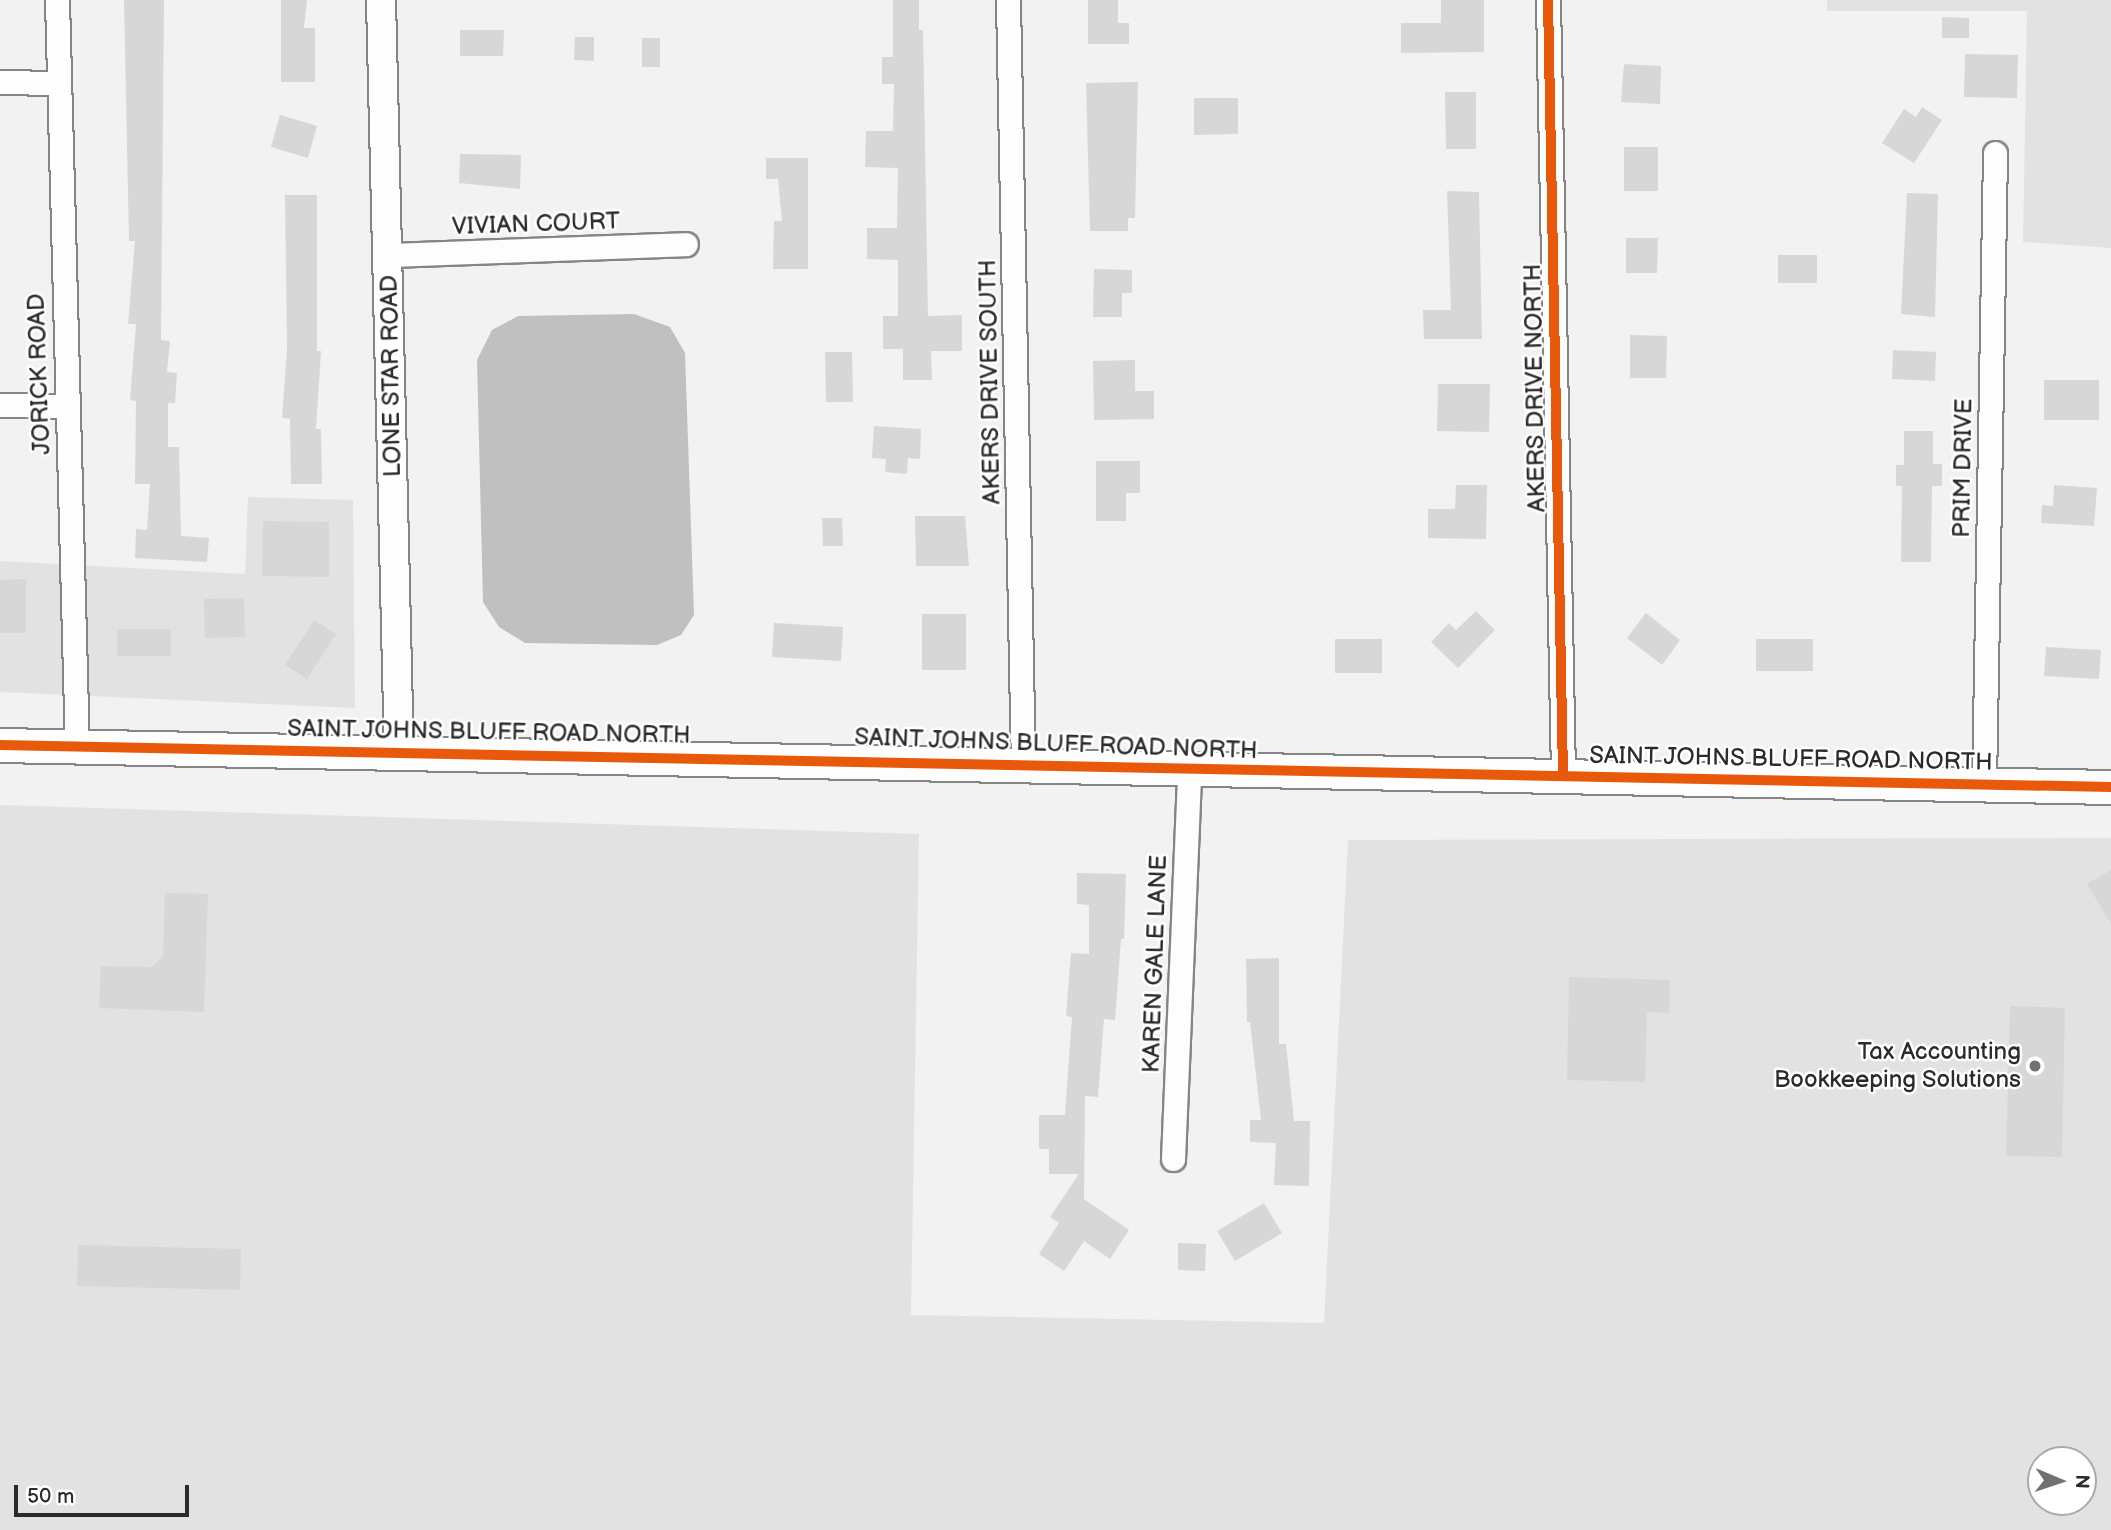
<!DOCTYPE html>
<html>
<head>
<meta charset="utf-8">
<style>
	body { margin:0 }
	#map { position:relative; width:2111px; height:1530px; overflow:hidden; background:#f2f2f2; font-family:"Balsamiq Sans",sans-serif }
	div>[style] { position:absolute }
	.built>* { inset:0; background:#e2e2e2 }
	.water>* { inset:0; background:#c0c0c0 }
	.building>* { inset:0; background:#d7d7d7 }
	.roads { filter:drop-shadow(2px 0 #858585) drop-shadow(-2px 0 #858585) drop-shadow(0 2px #858585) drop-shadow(0 -2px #858585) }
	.minor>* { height:23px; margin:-11.5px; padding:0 11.5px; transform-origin:11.5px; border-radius:11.5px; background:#fdfdfd }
	.tertiary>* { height:28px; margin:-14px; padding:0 14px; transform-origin:14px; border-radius:14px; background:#fdfdfd }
	.secondary>* { height:33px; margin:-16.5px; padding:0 16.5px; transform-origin:16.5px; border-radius:16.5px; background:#fdfdfd }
	.cycleway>* { height:10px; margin:-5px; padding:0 5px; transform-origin:5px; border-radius:5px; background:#e8590c }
	.dots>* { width:19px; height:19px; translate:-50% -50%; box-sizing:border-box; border:4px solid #fff; border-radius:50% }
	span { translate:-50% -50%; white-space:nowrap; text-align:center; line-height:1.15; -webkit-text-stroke:5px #fff; paint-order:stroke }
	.street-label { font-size:24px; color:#2b2b2b }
	.poi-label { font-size:24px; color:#2b2b2b }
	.right { translate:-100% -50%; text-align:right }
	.north { position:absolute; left:2027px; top:1446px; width:70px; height:70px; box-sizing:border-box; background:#fff; border:2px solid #aaa; border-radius:50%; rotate:92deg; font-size:19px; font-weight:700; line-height:28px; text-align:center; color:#2b2b2b }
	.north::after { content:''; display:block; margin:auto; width:24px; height:32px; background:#717171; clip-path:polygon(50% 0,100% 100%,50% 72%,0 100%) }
	.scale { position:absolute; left:14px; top:1485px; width:175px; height:32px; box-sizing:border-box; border:4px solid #2b2b2b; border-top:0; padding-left:9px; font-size:21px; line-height:24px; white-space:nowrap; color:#2b2b2b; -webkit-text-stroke:5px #fff; paint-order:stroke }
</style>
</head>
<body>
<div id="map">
	<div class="built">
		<i style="clip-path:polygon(1827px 0,2111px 0,2111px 248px,2023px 242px,2027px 11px,1827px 11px)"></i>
		<i style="clip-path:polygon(248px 497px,353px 500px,355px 708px,0 692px,0 561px,245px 574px)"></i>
		<i style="clip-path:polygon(evenodd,0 805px,919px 834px,911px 1315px,1324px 1323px,1348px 840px,2111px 838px,2111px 1530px,0 1530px,0 805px,2041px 1460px,2083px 1460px,2083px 1502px,2041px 1502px,2041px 1460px)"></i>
	</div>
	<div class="water">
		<i style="clip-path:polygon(634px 314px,670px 327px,685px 353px,694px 615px,681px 635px,657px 645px,525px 643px,499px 627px,483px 602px,477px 360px,492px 330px,518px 316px)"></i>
	</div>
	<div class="building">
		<i style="clip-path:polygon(124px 0,164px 0,161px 340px,170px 341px,167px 372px,177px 373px,175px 403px,168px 403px,168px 447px,179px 447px,181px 536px,209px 538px,207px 562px,135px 558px,136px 529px,147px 530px,150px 484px,135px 484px,136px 401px,130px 400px,136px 324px,128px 324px,135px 241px,129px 241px)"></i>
		<i style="clip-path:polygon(281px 0,307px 0,304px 28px,315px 28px,315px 82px,281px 82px)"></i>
		<i style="clip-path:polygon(893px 0,919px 0,919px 30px,923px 30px,928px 316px,962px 315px,962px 351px,931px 351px,932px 380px,903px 380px,903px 349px,883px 349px,883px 316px,898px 316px,898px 260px,867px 259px,867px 228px,897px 228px,898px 168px,865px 167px,866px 131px,893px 131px,894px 84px,882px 84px,882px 57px,893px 57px)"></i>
		<i style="clip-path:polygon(1088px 0,1118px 0,1118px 23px,1129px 23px,1129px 44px,1088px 44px)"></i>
		<i style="clip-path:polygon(1441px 0,1484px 0,1484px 52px,1401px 53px,1401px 23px,1441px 23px)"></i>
		<i style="clip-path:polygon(1942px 17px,1969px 18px,1969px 38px,1942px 38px)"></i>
		<i style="clip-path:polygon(460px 30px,504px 30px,503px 56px,460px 56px)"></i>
		<i style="clip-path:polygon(575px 37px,594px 37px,594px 61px,574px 60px)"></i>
		<i style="clip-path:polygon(642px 38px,660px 38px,660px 67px,642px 67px)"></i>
		<i style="clip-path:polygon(1965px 54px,2018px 55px,2017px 98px,1964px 97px)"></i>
		<i style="clip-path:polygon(1624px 64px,1661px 66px,1660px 104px,1621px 102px)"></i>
		<i style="clip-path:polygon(1138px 82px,1135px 218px,1128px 218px,1128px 231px,1090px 231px,1086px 83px)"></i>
		<i style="clip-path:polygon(1445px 92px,1476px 92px,1476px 149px,1446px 149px)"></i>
		<i style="clip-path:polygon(1194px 98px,1238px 98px,1238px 134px,1194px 135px)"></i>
		<i style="clip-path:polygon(1922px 107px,1942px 120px,1914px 163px,1882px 143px,1904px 109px,1916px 117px)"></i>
		<i style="clip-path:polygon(280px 115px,317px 126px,308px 158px,271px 147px)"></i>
		<i style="clip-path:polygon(1624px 147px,1658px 147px,1658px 191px,1624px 191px)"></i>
		<i style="clip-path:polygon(460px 154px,521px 155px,520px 189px,459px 183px)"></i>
		<i style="clip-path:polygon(766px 158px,808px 158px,808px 269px,773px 269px,774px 221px,782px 221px,778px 179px,766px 179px)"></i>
		<i style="clip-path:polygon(1447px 191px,1479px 192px,1482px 339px,1424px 339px,1423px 310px,1451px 310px)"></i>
		<i style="clip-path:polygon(1907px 193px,1938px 194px,1935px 317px,1901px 314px)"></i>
		<i style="clip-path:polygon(285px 195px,317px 195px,317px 351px,321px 351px,316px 429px,321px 429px,322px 484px,291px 484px,290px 419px,282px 418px,287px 349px)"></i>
		<i style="clip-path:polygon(1626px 238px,1658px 238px,1657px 273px,1626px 273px)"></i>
		<i style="clip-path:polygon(1778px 255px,1817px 255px,1817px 283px,1778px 283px)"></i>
		<i style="clip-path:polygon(1094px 269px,1132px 270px,1132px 293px,1122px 293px,1122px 317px,1093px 317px)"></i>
		<i style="clip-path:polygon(1630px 335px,1667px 336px,1666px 378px,1630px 378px)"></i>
		<i style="clip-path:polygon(1893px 350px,1936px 352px,1935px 381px,1892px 379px)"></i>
		<i style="clip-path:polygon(825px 352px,852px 352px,853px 402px,826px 402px)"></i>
		<i style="clip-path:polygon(1135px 360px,1135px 391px,1154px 391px,1154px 419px,1094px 420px,1093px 361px)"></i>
		<i style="clip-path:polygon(2044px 380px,2099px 380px,2099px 420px,2044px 420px)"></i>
		<i style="clip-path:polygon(1438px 384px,1490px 384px,1489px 432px,1437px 431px)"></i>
		<i style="clip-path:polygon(874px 426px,921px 429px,920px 459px,908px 458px,907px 474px,885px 472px,886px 459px,872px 458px)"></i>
		<i style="clip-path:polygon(1904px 431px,1933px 431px,1933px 464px,1942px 464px,1942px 486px,1932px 486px,1931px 562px,1901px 562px,1902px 486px,1896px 486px,1896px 465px,1904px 465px)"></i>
		<i style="clip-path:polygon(1096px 461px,1140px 461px,1140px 493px,1126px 493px,1126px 521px,1096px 521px)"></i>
		<i style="clip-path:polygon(1456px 485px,1487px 485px,1486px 539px,1428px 538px,1428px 509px,1455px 509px)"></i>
		<i style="clip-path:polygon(2054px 485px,2097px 488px,2094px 526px,2041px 523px,2042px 505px,2053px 506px)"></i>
		<i style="clip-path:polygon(915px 516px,965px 516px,969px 566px,916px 566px)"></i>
		<i style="clip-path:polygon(822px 518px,842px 518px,843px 546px,823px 546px)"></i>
		<i style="clip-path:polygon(263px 521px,329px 522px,329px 577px,262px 576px)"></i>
		<i style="clip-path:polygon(26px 579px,26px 633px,0 633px,0 580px)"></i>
		<i style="clip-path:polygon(244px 598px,245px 637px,205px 638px,204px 599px)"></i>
		<i style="clip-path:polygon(1476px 611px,1495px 630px,1458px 668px,1431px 642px,1449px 623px,1456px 630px)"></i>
		<i style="clip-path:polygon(1646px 613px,1680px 640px,1662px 665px,1627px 638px)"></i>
		<i style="clip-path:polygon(922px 614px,966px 614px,966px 670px,922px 670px)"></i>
		<i style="clip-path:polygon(314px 620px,336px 634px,307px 679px,285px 665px)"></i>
		<i style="clip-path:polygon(774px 623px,843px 627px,841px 661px,772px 657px)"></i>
		<i style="clip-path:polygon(117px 629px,171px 629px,171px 656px,117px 656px)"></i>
		<i style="clip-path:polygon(1335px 639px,1382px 639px,1382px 673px,1335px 673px)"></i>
		<i style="clip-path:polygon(1756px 639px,1813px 639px,1813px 671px,1756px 671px)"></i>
		<i style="clip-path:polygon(2046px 647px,2101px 650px,2099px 679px,2044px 676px)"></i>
		<i style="clip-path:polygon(2111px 870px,2111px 924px,2087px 884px)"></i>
		<i style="clip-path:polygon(1077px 873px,1126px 874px,1124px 939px,1121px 939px,1115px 1020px,1104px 1019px,1098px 1097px,1085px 1096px,1084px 1199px,1129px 1230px,1110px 1259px,1084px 1241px,1064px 1271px,1039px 1254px,1059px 1223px,1050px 1217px,1079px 1174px,1049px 1174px,1049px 1149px,1039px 1149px,1039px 1115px,1065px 1115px,1072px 1017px,1066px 1016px,1071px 953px,1089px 954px,1089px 905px,1077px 904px)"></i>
		<i style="clip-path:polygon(165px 893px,208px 894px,204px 1012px,99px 1008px,101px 966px,152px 967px,163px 956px)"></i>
		<i style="clip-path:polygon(1279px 958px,1279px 1044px,1286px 1044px,1294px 1121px,1310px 1121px,1309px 1186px,1274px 1185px,1276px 1143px,1250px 1142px,1250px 1120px,1261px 1120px,1250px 1022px,1247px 1022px,1246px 959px)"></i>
		<i style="clip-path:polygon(1569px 977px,1670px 980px,1669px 1013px,1647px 1012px,1645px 1082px,1567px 1080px)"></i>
		<i style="clip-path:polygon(2010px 1006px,2065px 1008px,2062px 1157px,2006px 1156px)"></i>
		<i style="clip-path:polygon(1264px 1203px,1282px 1233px,1235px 1261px,1217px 1231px)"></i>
		<i style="clip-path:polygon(1178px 1243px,1206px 1244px,1205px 1271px,1178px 1270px)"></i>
		<i style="clip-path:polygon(78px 1245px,241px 1249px,240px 1290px,77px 1286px)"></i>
	</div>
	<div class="roads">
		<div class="minor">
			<i style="left:57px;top:0;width:747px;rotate:88.47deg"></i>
			<i style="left:1008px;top:0;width:764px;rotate:88.88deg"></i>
			<i style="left:1548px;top:0;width:775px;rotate:88.89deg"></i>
			<i style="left:0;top:82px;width:58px;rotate:1deg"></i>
			<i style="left:388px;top:255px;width:298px;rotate:-2.1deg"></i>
			<i style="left:0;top:405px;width:66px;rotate:0.9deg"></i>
			<i style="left:1984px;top:784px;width:631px;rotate:-89deg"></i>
			<i style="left:1173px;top:1159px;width:389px;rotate:-87.6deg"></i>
		</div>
		<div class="tertiary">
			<i style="left:381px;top:0;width:752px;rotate:88.63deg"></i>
		</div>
		<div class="secondary">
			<i style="left:0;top:745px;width:2111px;rotate:1.14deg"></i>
		</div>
	</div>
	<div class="cycleway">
		<i style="left:1548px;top:0;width:775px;rotate:88.89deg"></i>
		<i style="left:0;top:745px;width:2111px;rotate:1.14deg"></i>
	</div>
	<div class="dots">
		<i style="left:2035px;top:1066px;background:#717171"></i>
	</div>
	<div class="street-label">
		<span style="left:536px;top:224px;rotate:-2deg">VIVIAN COURT</span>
		<span style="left:39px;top:374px;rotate:-92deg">JORICK ROAD</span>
		<span style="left:391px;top:376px;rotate:-91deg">LONE STAR ROAD</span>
		<span style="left:990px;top:382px;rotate:-91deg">AKERS DRIVE SOUTH</span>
		<span style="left:1535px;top:388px;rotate:-91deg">AKERS DRIVE NORTH</span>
		<span style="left:1963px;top:468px;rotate:-89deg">PRIM DRIVE</span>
		<span style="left:489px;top:732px;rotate:1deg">SAINT JOHNS BLUFF ROAD NORTH</span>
		<span style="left:1056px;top:744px;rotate:2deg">SAINT JOHNS BLUFF ROAD NORTH</span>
		<span style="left:1791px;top:759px;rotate:1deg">SAINT JOHNS BLUFF ROAD NORTH</span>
		<span style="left:1155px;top:964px;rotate:-88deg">KAREN GALE LANE</span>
	</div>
	<div class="poi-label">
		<span class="right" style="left:2021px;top:1066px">Tax Accounting<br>Bookkeeping Solutions</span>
	</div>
	<div class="north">N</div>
	<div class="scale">50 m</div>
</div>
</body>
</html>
